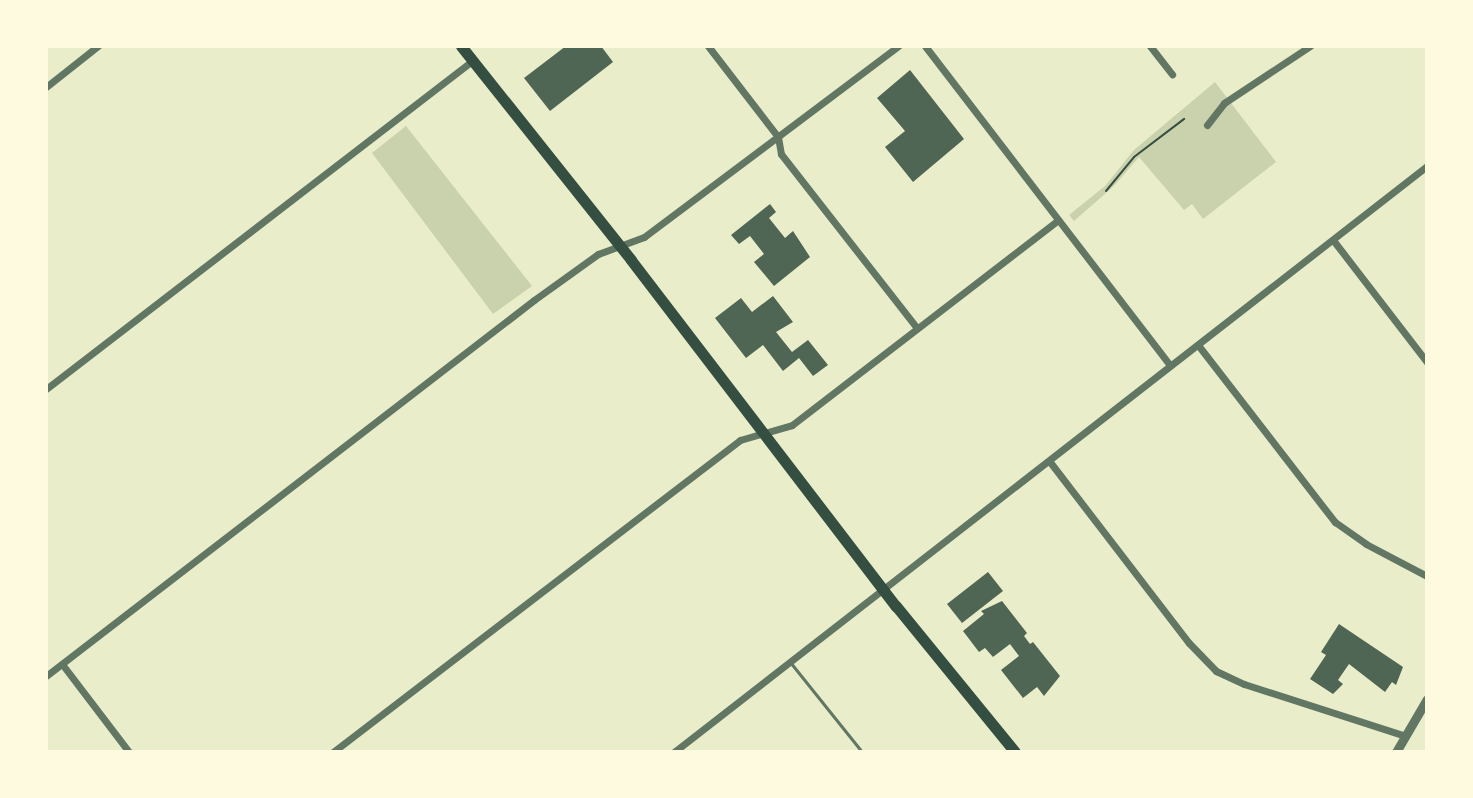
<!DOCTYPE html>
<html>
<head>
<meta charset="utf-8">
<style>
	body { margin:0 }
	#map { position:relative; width:1473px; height:798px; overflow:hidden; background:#e9edc9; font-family:Montserrat,sans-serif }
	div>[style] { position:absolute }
	.green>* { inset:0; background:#cad2ad }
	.building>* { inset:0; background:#4f6655 }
	.path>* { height:2px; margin:-1px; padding:0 1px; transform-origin:1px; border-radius:1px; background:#344e41 }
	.service>* { height:3px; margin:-1.5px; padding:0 1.5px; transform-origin:1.5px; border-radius:1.5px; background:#617663 }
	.minor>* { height:7px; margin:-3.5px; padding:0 3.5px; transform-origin:3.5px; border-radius:3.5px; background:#617663 }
	.tertiary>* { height:9px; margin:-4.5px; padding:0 4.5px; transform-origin:4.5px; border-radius:4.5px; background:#617663 }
	.primary>* { height:11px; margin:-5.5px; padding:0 5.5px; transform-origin:5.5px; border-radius:5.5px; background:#344e41 }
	span { translate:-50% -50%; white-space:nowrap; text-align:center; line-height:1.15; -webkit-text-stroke:7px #fefae0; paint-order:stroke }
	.frame { position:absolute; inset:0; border:48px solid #fefae0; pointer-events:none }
</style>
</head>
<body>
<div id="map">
	<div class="green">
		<i style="clip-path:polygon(1215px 82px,1276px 162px,1203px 219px,1192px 204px,1184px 210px,1139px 157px,1114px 186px,1074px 221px,1069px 215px,1105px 186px,1134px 150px)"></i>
		<i style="clip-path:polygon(406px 126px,532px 286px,493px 314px,372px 153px)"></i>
	</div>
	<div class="building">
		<i style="clip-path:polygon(566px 46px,601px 46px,613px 62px,550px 111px,524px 78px)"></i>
		<i style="clip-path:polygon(910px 70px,964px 139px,913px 182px,885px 147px,905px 131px,877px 98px)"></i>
		<i style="clip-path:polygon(770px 204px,776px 212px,769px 218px,785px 238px,793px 231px,810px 257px,774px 286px,754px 262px,764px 254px,750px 236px,739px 244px,731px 235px)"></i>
		<i style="clip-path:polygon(773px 296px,793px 322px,776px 332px,792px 352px,808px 340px,828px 365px,813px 376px,799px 358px,783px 371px,763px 345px,746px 358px,715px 318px,741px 298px,752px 312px)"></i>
		<i style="clip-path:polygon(988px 572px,1003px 591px,962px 623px,947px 604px)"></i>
		<i style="clip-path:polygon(1002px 601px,1027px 633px,1024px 636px,1030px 644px,1033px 642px,1060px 676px,1044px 696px,1037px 687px,1023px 698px,1001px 670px,1019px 656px,1010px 644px,993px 657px,985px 648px,979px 652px,963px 631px,984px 614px,981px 611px)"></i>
		<i style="clip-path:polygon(1339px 624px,1403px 667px,1396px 685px,1392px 682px,1385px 692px,1349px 664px,1338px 680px,1343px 684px,1333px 694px,1310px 679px,1326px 655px,1321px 652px)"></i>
	</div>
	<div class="path">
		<i style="left:1106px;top:191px;width:44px;rotate:-50.5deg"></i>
		<i style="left:1134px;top:157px;width:63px;rotate:-37.2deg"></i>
	</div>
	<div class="service">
		<i style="left:790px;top:662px;width:115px;rotate:51.3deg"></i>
	</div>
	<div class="minor">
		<i style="left:708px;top:46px;width:115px;rotate:52.4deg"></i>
		<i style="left:778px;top:137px;width:17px;rotate:80deg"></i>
		<i style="left:781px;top:154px;width:221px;rotate:52deg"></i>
		<i style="left:925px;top:46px;width:402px;rotate:52.5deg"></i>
		<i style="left:1150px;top:46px;width:36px;rotate:52deg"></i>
		<i style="left:46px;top:87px;width:66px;rotate:-38.3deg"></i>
		<i style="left:1207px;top:125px;width:28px;rotate:-52deg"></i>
		<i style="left:1224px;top:103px;width:103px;rotate:-33.5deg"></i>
		<i style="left:1333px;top:240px;width:154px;rotate:52.4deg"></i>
		<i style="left:1198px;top:345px;width:224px;rotate:52.3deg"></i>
		<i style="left:1335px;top:522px;width:38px;rotate:35deg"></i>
		<i style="left:1366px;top:544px;width:69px;rotate:27.7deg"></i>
		<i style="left:46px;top:389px;width:538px;rotate:-37.59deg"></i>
		<i style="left:1050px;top:462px;width:228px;rotate:52.5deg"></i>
		<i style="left:1189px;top:643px;width:39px;rotate:46deg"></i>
		<i style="left:1216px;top:671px;width:31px;rotate:25deg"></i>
		<i style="left:1244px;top:684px;width:167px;rotate:17.8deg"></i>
		<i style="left:62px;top:664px;width:111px;rotate:52.7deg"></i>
		<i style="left:46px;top:676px;width:616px;rotate:-37.61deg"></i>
		<i style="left:534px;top:300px;width:79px;rotate:-35.7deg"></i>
		<i style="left:598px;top:254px;width:49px;rotate:-20.3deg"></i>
		<i style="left:644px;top:237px;width:318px;rotate:-36.9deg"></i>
		<i style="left:333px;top:752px;width:513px;rotate:-37.47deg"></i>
		<i style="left:740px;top:440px;width:54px;rotate:-16.1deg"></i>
		<i style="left:792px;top:425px;width:336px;rotate:-37.6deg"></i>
		<i style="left:674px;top:752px;width:954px;rotate:-37.89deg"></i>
	</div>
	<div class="tertiary">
		<i style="left:1396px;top:752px;width:61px;rotate:-59.7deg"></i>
	</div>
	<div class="primary">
		<i style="left:461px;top:46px;width:273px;rotate:51.5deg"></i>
		<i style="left:631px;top:260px;width:436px;rotate:52.6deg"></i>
		<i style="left:896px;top:606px;width:188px;rotate:50.8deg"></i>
	</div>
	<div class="frame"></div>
</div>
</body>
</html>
